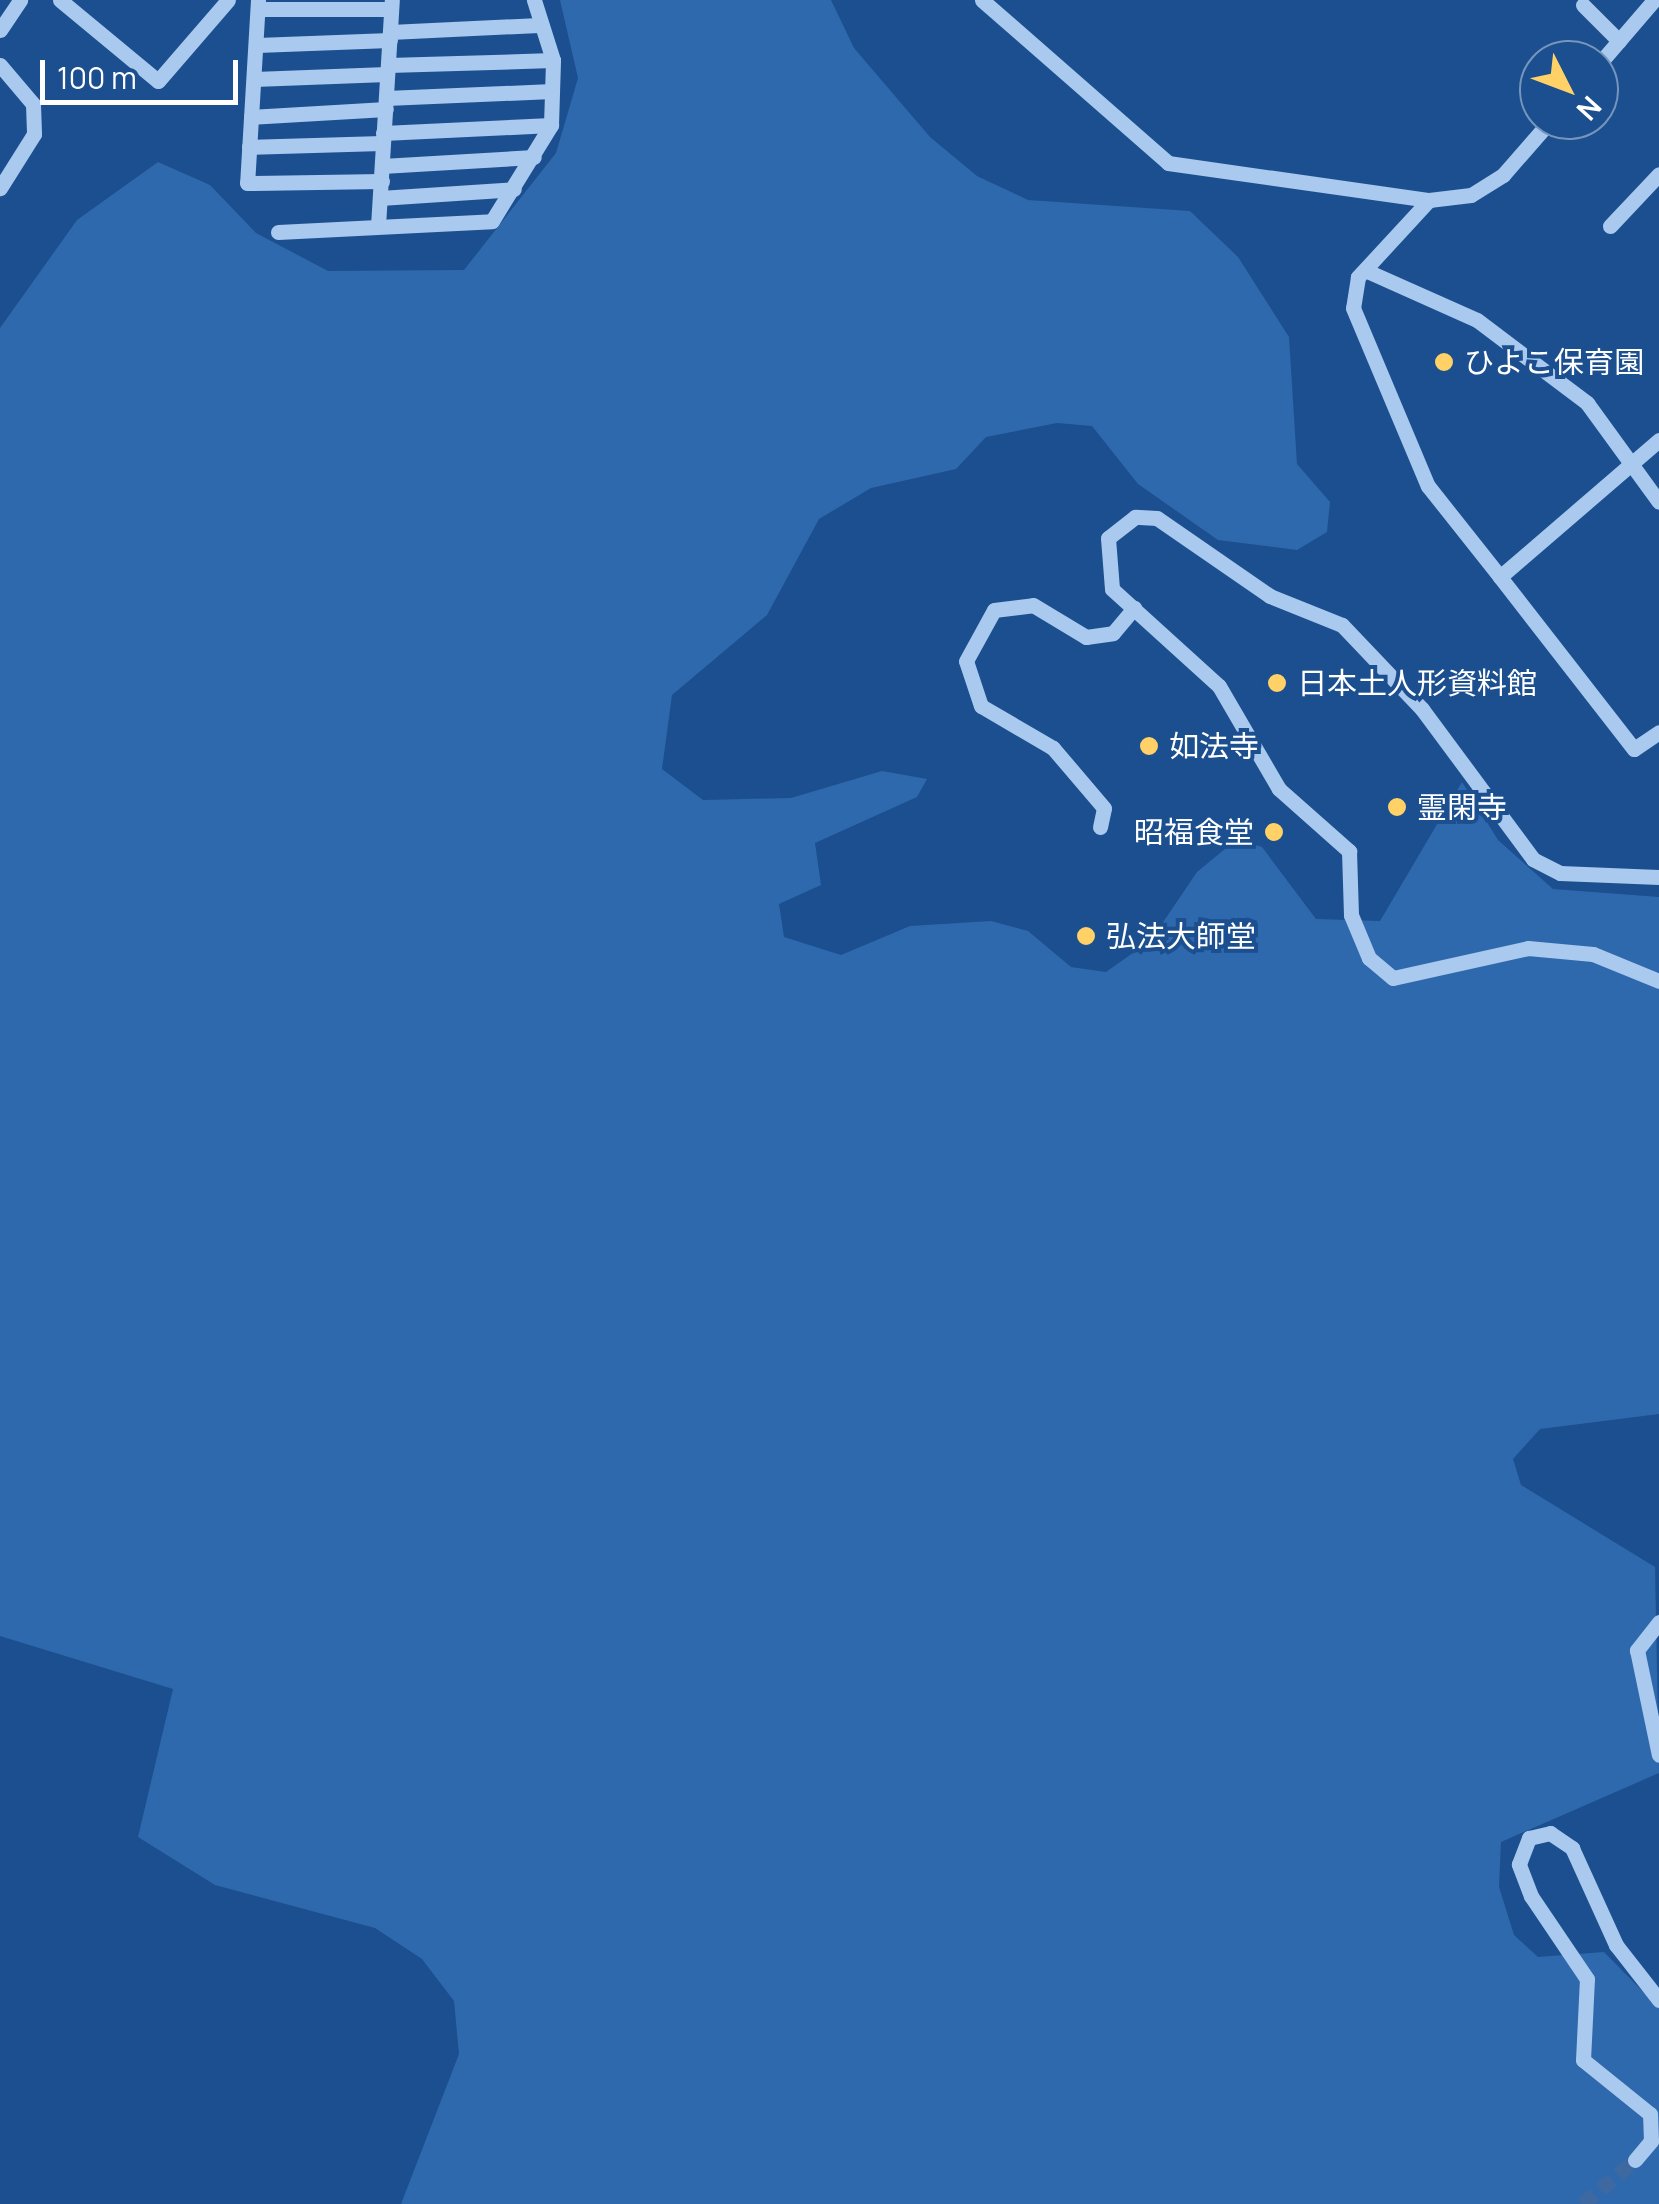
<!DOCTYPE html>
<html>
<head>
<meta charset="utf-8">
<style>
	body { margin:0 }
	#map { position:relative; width:1659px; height:2204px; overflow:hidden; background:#1b4f8f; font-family:Manrope,"Noto Sans JP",sans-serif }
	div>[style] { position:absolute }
	.green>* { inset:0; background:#2e69ad }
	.minor-tunnel>* { height:15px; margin-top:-7.5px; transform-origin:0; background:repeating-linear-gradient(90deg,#3d69a0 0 15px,transparent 0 23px) }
	.minor>* { height:15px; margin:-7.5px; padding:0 7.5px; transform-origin:7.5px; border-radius:7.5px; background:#a9c9ee }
	.dots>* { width:28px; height:28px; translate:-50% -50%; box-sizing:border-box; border:5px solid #1b4f8f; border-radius:50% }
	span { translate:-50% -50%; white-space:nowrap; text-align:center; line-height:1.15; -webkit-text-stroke:8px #1b4f8f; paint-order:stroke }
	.poi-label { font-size:30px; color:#fff }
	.left { translate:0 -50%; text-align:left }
	.right { translate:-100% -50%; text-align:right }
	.north { position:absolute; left:1519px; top:40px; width:100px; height:100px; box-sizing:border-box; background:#1b4f8f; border:2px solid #7695bc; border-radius:50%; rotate:132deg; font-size:28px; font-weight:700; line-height:40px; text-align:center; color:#fff }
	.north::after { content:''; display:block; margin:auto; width:35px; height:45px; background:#ffd166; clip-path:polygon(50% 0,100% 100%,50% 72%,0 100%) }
	.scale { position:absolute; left:40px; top:60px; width:198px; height:45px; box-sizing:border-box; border:5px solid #fff; border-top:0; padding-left:12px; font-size:30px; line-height:35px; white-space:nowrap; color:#fff; -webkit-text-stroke:8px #1b4f8f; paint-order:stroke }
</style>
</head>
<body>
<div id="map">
	<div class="green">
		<i style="clip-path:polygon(560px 0,831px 0,854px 48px,930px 137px,977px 176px,1028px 200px,1190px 211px,1238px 257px,1289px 337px,1297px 464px,1330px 502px,1327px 532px,1297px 550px,1218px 540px,1138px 484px,1092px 426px,1057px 423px,986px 437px,956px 469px,871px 488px,819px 519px,767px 615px,672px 695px,662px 769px,703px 800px,791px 798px,882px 771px,927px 779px,917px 797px,815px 843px,821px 885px,779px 904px,784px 937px,841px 955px,910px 926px,991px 921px,1028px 931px,1071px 967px,1106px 972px,1151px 940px,1197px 872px,1237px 839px,1262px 847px,1316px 919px,1380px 921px,1462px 782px,1498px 840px,1553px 889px,1659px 897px,1659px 1414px,1540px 1429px,1513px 1459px,1521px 1485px,1655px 1567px,1659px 1773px,1501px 1842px,1499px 1887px,1514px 1935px,1538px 1957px,1604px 1952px,1659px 2008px,1659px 2204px,401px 2204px,459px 2054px,454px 2001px,422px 1959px,375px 1928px,215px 1885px,138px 1837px,173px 1689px,0 1636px,0 328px,77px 220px,158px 162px,210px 185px,256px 233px,328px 271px,464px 270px,556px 153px,578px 78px)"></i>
	</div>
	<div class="minor-tunnel">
		<i style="left:1583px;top:2204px;width:68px;rotate:-40.2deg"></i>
	</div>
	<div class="minor">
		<i style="left:60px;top:0;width:127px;rotate:39.6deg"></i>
		<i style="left:158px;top:81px;width:107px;rotate:-49.2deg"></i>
		<i style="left:258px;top:0;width:183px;rotate:93.4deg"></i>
		<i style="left:247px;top:183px;width:135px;rotate:-0.8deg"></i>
		<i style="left:982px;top:0;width:247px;rotate:41.2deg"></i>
		<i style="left:1168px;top:163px;width:264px;rotate:8.1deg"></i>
		<i style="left:1429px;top:200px;width:42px;rotate:-6.8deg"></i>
		<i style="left:1471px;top:195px;width:38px;rotate:-32deg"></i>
		<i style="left:1503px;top:175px;width:73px;rotate:-48.9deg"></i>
		<i style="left:1583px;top:5px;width:51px;rotate:45deg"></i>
		<i style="left:259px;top:9px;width:132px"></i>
		<i style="left:0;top:30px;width:36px;rotate:-56deg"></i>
		<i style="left:390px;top:32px;width:149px;rotate:-2.7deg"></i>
		<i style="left:257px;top:45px;width:133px;rotate:-2.2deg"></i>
		<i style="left:1599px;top:64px;width:84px;rotate:-49.3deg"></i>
		<i style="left:0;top:65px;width:51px;rotate:49.8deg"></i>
		<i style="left:33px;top:104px;width:30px;rotate:88deg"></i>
		<i style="left:34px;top:134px;width:64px;rotate:122.2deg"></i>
		<i style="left:388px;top:65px;width:165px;rotate:-1.7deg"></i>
		<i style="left:254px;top:79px;width:133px;rotate:-2.2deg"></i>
		<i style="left:386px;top:98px;width:166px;rotate:-2.4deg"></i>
		<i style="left:251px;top:117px;width:135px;rotate:-3.4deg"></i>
		<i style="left:383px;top:133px;width:168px;rotate:-2.7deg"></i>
		<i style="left:249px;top:147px;width:133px;rotate:-1.7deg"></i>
		<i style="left:382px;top:166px;width:152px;rotate:-3.4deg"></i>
		<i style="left:380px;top:198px;width:134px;rotate:-3.8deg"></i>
		<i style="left:1429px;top:200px;width:105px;rotate:132.7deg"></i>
		<i style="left:1358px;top:277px;width:31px;rotate:99deg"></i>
		<i style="left:1353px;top:308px;width:193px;rotate:67.2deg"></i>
		<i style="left:1428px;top:486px;width:116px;rotate:51.6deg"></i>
		<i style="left:378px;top:226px;width:226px;rotate:-86.5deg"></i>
		<i style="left:1610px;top:226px;width:71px;rotate:-46.7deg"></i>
		<i style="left:278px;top:232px;width:214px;rotate:-2.9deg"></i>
		<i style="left:492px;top:221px;width:113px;rotate:-58.4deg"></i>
		<i style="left:551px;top:125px;width:65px;rotate:-88.2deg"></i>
		<i style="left:553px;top:60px;width:63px;rotate:-107.6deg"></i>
		<i style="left:1367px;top:271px;width:120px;rotate:24deg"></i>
		<i style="left:1477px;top:320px;width:138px;rotate:37deg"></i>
		<i style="left:1587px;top:403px;width:122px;rotate:54deg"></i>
		<i style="left:1659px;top:440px;width:210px;rotate:139.3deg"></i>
		<i style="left:1500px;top:577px;width:218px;rotate:52.1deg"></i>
		<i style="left:1634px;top:749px;width:30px;rotate:-34deg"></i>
		<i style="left:1100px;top:827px;width:19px;rotate:-78deg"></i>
		<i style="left:1104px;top:808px;width:79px;rotate:-130.4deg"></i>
		<i style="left:1053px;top:748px;width:83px;rotate:-149.7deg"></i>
		<i style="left:981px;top:706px;width:47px;rotate:-108.4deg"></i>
		<i style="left:966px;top:661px;width:58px;rotate:-61.2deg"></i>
		<i style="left:994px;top:610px;width:39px;rotate:-7deg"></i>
		<i style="left:1033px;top:605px;width:62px;rotate:31.1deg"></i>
		<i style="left:1086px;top:637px;width:27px;rotate:-8deg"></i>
		<i style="left:1113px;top:633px;width:33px;rotate:-50deg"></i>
		<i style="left:1659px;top:877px;width:99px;rotate:-177.7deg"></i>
		<i style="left:1560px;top:873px;width:30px;rotate:-153deg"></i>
		<i style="left:1533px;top:859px;width:187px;rotate:-126.5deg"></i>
		<i style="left:1422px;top:709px;width:116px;rotate:-133.6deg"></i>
		<i style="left:1342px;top:625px;width:78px;rotate:-158.1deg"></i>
		<i style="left:1270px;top:596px;width:137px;rotate:-145.4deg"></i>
		<i style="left:1157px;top:518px;width:22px;rotate:-177deg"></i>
		<i style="left:1135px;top:517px;width:34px;rotate:142deg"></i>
		<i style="left:1108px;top:538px;width:51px;rotate:85.5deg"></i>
		<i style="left:1112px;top:589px;width:144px;rotate:42.2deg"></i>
		<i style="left:1219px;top:686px;width:119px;rotate:59.8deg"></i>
		<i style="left:1279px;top:789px;width:94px;rotate:41.5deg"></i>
		<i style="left:1349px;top:851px;width:64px;rotate:88.2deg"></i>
		<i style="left:1351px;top:915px;width:47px;rotate:67.3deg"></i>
		<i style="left:1369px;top:958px;width:31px;rotate:40deg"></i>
		<i style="left:1393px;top:978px;width:138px;rotate:-12.5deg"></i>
		<i style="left:1528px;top:948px;width:65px;rotate:5.3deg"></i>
		<i style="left:1593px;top:954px;width:71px;rotate:22.2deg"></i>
		<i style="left:1659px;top:1622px;width:36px;rotate:128deg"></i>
		<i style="left:1637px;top:1650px;width:107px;rotate:78.2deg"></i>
		<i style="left:1635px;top:2160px;width:25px;rotate:-50deg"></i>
		<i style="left:1651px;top:2141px;width:27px;rotate:-92deg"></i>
		<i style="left:1650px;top:2114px;width:86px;rotate:-141.1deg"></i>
		<i style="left:1583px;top:2060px;width:81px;rotate:-87.2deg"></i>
		<i style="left:1587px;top:1979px;width:100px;rotate:-124deg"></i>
		<i style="left:1531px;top:1896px;width:34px;rotate:-111deg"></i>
		<i style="left:1519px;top:1864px;width:28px;rotate:-69deg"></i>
		<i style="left:1529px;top:1838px;width:22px;rotate:-13deg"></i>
		<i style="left:1550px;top:1833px;width:27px;rotate:34deg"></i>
		<i style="left:1572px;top:1848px;width:107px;rotate:65.6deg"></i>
		<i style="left:1616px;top:1945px;width:70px;rotate:52deg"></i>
	</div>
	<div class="dots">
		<i style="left:1444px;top:362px;background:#ffd166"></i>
		<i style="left:1277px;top:683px;background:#ffd166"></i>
		<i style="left:1149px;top:746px;background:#ffd166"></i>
		<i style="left:1397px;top:807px;background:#ffd166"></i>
		<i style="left:1274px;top:832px;background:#ffd166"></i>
		<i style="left:1086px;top:936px;background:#ffd166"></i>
	</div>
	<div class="poi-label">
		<span class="left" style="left:1464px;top:362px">ひよこ保育園</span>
		<span class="left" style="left:1297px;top:683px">日本土人形資料館</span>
		<span class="left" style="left:1169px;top:746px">如法寺</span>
		<span class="left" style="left:1417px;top:807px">霊閑寺</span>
		<span class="right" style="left:1254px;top:832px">昭福食堂</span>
		<span class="left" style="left:1106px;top:936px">弘法大師堂</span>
	</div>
	<div class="north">N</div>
	<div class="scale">100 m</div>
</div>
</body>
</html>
